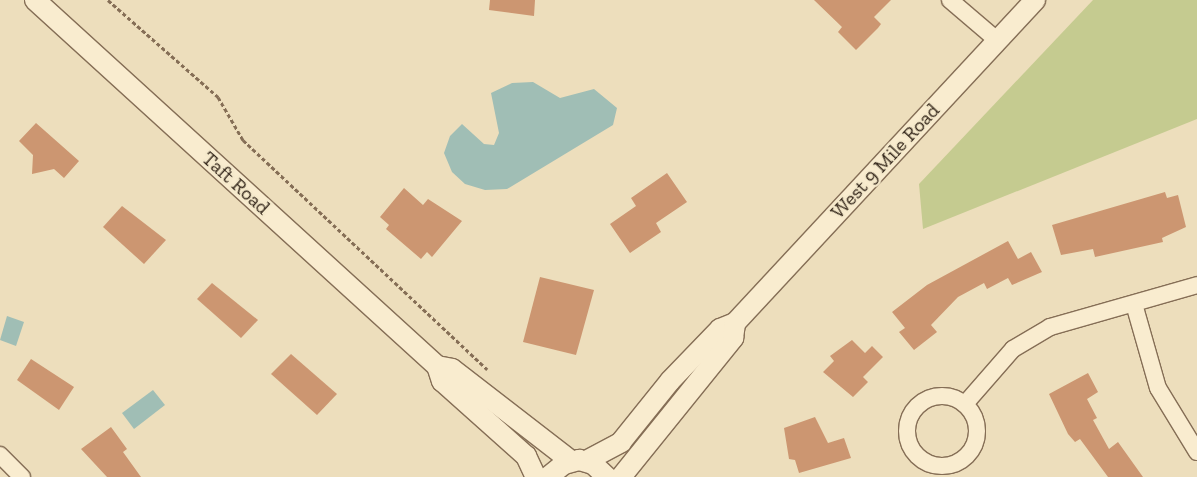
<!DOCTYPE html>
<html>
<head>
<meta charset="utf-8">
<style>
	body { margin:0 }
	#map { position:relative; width:1197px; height:477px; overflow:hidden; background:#eddebc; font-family:"Zilla Slab",serif }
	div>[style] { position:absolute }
	.green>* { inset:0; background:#c5cb90 }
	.water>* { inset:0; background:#a0beb5 }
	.building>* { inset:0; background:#cc9671 }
	.path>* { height:3px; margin-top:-1.5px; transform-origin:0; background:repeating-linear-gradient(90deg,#856e56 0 4px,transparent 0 6.5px) }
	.roads { filter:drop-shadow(1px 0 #856e56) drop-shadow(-1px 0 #856e56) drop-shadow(0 1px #856e56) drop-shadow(0 -1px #856e56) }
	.minor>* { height:16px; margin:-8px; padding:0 8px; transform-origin:8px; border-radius:8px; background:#f9eccf }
	.minor>.ring { margin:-8px; padding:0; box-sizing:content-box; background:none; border:16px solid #f9eccf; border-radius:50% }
	.tertiary>* { height:20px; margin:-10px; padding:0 10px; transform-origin:10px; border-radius:10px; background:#f9eccf }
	span { translate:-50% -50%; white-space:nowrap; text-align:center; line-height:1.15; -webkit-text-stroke:4.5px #f5e9cb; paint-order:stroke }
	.street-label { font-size:20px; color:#34271b }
</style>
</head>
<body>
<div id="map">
	<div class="green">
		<i style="clip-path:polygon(1093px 0,1197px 0,1197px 119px,923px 229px,919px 184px)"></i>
	</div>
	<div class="water">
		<i style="clip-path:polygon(533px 82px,560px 98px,594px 89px,617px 108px,613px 125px,507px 189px,485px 190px,465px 184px,452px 172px,444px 153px,450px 136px,462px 124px,484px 144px,494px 145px,499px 133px,491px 93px,512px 83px)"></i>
		<i style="clip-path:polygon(7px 316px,24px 322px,16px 346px,0 340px)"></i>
		<i style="clip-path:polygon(153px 390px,165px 405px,134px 429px,122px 413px)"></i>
	</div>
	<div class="building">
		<i style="clip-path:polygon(490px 0,535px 0,534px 16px,489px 10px)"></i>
		<i style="clip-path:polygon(814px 0,891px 0,874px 17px,881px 24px,878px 28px,856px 50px,838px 32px,842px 27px)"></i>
		<i style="clip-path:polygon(36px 123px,79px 161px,64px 178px,54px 169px,32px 174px,33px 155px,19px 141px)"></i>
		<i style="clip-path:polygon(667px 173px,687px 202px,656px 223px,661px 232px,630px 253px,610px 224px,636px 206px,631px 198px)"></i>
		<i style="clip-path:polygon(404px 188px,423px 205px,428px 199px,462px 221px,432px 257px,427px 252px,421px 259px,386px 229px,389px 225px,380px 217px)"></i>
		<i style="clip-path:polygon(1165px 192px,1167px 198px,1178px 195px,1186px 227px,1162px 238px,1163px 242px,1095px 257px,1093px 249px,1061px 255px,1052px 225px)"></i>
		<i style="clip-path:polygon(122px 206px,166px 240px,144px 264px,103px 227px)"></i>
		<i style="clip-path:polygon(1008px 241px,1018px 259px,1031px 252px,1042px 272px,1012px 285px,1008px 278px,987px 289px,984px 283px,958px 297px,931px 325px,937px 332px,914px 350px,899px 332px,905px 328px,892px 312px,927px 285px)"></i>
		<i style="clip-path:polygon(540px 277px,594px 290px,576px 355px,523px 342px)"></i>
		<i style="clip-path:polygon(212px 283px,258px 320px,241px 338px,197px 299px)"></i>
		<i style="clip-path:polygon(852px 340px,865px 353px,872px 346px,883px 357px,863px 377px,868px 382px,853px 397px,823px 372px,834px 361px,830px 356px)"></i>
		<i style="clip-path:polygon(291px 354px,337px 394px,317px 415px,271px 374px)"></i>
		<i style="clip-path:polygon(31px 359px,74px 387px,59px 410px,17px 380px)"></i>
		<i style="clip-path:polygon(1088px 373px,1098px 392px,1087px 399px,1097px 418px,1093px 420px,1109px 449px,1118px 442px,1143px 477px,1108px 477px,1080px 439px,1075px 442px,1068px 434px,1049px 394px)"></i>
		<i style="clip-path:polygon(815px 417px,828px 443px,844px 438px,851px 458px,799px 473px,795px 460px,789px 459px,784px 428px)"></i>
		<i style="clip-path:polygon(111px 427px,127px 449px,123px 452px,141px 477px,107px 477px,81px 449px)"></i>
	</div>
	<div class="path">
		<i style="left:108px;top:0;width:147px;rotate:41.4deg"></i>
		<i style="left:218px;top:97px;width:50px;rotate:59.8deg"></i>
		<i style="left:243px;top:140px;width:335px;rotate:43.2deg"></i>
	</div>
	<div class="roads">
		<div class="minor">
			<i style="left:950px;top:0;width:63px;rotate:40.5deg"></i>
			<i style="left:1134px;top:304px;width:87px;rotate:74.1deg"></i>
			<i style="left:1158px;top:388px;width:75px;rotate:58.6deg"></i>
			<i class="ring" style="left:907px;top:396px;width:54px;height:54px"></i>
			<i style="left:965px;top:404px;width:73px;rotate:-48.9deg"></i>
			<i style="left:1013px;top:349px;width:43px;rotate:-30.7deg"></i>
			<i style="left:1050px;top:327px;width:153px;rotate:-15.9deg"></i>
			<i style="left:0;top:455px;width:31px;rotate:45deg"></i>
		</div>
		<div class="tertiary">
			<i style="left:35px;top:0;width:544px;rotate:42.32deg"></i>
			<i style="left:437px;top:366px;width:16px;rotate:72deg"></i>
			<i style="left:442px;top:381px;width:113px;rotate:41.8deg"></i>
			<i style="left:526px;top:456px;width:23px;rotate:65deg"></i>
			<i style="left:437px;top:366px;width:15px;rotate:11deg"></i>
			<i style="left:452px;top:369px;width:150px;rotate:37.7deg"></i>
			<i style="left:586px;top:461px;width:40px;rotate:-28deg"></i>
			<i style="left:621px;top:442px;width:78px;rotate:-51.2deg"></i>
			<i style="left:670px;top:381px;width:72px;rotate:-46.1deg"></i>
			<i style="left:720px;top:329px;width:16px;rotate:-22deg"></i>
			<i style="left:735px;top:323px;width:441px;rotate:-47.1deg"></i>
			<i style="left:548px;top:477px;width:21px;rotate:-39deg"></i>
			<i style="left:564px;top:464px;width:16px;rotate:-15deg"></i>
			<i style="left:579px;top:460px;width:15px;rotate:16deg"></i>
			<i style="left:593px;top:464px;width:19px;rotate:43deg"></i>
			<i style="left:621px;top:477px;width:179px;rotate:-51.1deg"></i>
			<i style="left:733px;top:338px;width:15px;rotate:-82deg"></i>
		</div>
	</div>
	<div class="street-label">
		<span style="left:885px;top:161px;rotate:-47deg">West 9 Mile Road</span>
		<span style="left:236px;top:183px;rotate:42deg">Taft Road</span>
	</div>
</div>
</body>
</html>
